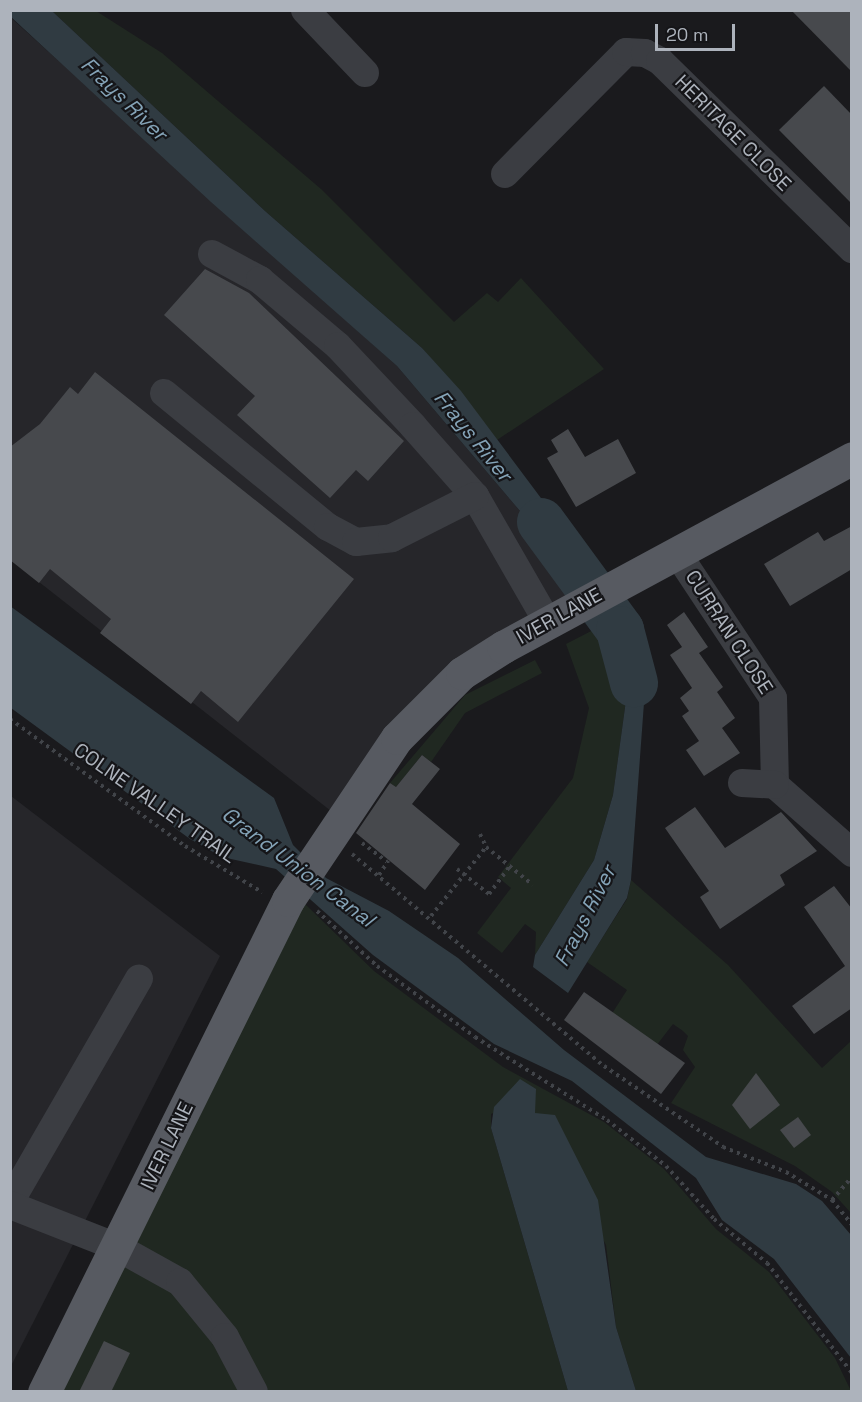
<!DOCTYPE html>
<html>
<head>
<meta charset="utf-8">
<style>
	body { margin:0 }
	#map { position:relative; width:862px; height:1402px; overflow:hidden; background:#1a1a1d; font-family:"Space Grotesk",sans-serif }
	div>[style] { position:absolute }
	.built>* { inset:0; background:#26262a }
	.green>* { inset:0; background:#202821 }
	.water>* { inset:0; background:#303b42 }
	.river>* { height:48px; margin:-24px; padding:0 24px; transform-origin:24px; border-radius:24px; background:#303b42 }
	.building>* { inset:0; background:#47494d }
	.path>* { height:4px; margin-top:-2px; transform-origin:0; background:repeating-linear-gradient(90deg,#414449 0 3px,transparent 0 7.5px) }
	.minor>* { height:28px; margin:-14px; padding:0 14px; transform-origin:14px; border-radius:14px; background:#3b3d42 }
	.major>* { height:33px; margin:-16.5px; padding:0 16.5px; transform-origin:16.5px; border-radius:16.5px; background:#575a61 }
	span { translate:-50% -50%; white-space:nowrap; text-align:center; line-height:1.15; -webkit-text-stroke:4.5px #151518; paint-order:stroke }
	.street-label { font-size:20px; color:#adb3bc }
	.water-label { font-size:21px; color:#84a3b7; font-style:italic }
	.frame { position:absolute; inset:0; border:12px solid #adb3bc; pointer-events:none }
	.scale { position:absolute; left:655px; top:24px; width:80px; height:27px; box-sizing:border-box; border:3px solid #adb3bc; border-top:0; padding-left:8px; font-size:18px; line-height:21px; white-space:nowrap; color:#adb3bc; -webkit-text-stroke:4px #151518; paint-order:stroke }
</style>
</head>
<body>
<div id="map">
	<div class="built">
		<i style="clip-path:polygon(10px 17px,397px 366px,531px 524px,580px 599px,456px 669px,331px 811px,11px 560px)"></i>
		<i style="clip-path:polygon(11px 796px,220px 956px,11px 1366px)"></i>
	</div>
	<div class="green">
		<i style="clip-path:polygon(52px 11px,96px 11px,162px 53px,321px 189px,454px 322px,487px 293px,498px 302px,521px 278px,604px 369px,497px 440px,422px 348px,265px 211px)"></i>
		<i style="clip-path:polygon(597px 628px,627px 693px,613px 795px,594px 860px,535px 955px,536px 932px,525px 924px,502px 953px,477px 933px,511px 888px,498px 877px,573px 778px,589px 708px,566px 644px)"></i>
		<i style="clip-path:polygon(535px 660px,542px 673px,465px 713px,431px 762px,422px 755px,396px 787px,390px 783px,465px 695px)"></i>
		<i style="clip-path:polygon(631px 880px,728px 965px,822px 1068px,851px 1041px,851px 1213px,832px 1192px,795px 1166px,671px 1103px,695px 1067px,683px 1050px,688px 1036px,683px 1031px,673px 1024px,656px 1046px,606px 1023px,627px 990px,587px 962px,627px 899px)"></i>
		<i style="clip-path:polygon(305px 904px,374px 971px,503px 1067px,604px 1122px,664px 1169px,716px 1229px,769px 1272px,835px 1358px,851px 1391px,636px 1391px,616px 1327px,606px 1245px,533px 1109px,533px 1095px,491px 1114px,491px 1128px,568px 1391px,259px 1391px,229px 1334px,128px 1248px)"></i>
		<i style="clip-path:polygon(121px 1256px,175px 1288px,247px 1392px,56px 1392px)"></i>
	</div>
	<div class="water">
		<i style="clip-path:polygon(10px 11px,52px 11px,265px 211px,422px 348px,461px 391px,594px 569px,568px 582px,531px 524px,397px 366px,211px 202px,11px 17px)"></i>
		<i style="clip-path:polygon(10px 606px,274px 798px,293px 845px,326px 878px,389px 911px,458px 958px,564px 1050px,706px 1157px,796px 1184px,822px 1201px,851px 1235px,851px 1358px,774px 1259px,722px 1220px,696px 1178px,572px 1081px,494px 1044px,373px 955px,276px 869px,222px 857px,190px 839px,11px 708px)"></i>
		<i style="clip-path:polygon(629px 612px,647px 662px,631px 880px,627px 898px,568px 993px,533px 967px,535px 955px,594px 860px,613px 795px,627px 693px,597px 628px)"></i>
		<i style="clip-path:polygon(520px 1079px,536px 1089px,535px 1113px,555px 1115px,598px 1200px,616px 1327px,636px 1391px,568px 1391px,491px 1128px,494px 1107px)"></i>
	</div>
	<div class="river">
		<i style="left:541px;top:522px;width:134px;rotate:53.8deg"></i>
		<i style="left:620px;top:630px;width:55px;rotate:75.2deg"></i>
	</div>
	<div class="building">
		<i style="clip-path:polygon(791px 10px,852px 10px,852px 72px)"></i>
		<i style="clip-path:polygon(824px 86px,852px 115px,852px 204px,779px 130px)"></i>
		<i style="clip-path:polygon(205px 269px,249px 293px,404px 441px,368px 481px,356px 470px,330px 498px,237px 415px,255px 396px,164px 315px)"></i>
		<i style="clip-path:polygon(95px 372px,354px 579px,238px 722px,201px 691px,191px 704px,100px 633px,111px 619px,50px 569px,39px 583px,10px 560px,10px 447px,40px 424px,70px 387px,78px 394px)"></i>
		<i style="clip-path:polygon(568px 429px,585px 457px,618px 439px,636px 473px,576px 507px,547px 458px,558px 452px,551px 440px)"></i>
		<i style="clip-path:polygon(852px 526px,852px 569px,790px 606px,764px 564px,818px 532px,824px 541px)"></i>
		<i style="clip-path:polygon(684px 612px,708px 647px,699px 653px,723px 687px,717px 692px,735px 718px,722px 728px,740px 753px,704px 776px,686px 750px,699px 741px,682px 716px,689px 711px,680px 698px,692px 688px,670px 655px,682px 647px,667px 625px)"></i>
		<i style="clip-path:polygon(422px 755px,440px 769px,412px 804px,460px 844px,425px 890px,356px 833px,390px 783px,396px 787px)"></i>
		<i style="clip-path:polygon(695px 807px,725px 848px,781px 812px,817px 851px,780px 875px,785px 885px,720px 929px,700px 897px,709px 891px,665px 828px)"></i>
		<i style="clip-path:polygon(834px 886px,852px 909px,852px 1008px,814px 1034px,792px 1006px,845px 966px,804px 907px)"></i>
		<i style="clip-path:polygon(584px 992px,685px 1063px,661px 1094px,564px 1020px)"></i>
		<i style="clip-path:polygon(756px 1073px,780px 1105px,750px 1129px,732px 1105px)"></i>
		<i style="clip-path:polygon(798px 1117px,811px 1135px,794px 1148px,780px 1130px)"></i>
		<i style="clip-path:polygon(104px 1341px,130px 1353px,111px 1392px,79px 1392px)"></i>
	</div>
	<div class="path">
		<i style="left:10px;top:719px;width:216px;rotate:36deg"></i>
		<i style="left:185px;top:846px;width:90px;rotate:30.9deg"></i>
		<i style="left:480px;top:834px;width:14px;rotate:65deg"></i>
		<i style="left:486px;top:847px;width:60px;rotate:39deg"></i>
		<i style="left:362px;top:843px;width:31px;rotate:37deg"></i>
		<i style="left:352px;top:854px;width:329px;rotate:40.1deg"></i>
		<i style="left:604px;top:1066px;width:144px;rotate:34.2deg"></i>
		<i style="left:723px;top:1147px;width:68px;rotate:21.6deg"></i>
		<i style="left:786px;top:1172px;width:54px;rotate:31.3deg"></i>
		<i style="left:832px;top:1200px;width:32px;rotate:51deg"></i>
		<i style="left:457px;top:869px;width:41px;rotate:38deg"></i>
		<i style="left:489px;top:894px;width:35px;rotate:-53deg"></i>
		<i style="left:379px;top:875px;width:17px;rotate:-57deg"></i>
		<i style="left:317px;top:911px;width:81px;rotate:42.5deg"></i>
		<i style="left:377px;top:966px;width:121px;rotate:35.9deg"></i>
		<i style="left:475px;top:1037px;width:156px;rotate:32.2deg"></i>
		<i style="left:607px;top:1120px;width:75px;rotate:37.9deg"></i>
		<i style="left:666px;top:1166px;width:72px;rotate:47.8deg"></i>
		<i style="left:714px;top:1219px;width:69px;rotate:39.7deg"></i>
		<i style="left:767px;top:1263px;width:139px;rotate:52.3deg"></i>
		<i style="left:431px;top:916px;width:88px;rotate:-51.4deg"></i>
		<i style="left:832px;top:1200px;width:30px;rotate:-49deg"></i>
	</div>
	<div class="minor">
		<i style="left:305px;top:10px;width:87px;rotate:46.4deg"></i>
		<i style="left:505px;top:174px;width:172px;rotate:-45.2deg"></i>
		<i style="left:626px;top:52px;width:19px;rotate:3deg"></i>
		<i style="left:645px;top:53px;width:17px;rotate:28deg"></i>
		<i style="left:660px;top:61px;width:269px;rotate:44.4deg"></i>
		<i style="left:212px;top:254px;width:55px;rotate:28.4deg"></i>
		<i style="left:260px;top:280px;width:102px;rotate:40.2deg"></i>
		<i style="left:338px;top:346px;width:110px;rotate:46.8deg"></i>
		<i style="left:413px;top:426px;width:94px;rotate:48.5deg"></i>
		<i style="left:475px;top:496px;width:146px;rotate:60.1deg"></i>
		<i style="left:164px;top:393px;width:212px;rotate:39.3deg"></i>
		<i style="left:328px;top:527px;width:32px;rotate:28deg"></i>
		<i style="left:356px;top:542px;width:36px;rotate:-6deg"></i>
		<i style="left:392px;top:538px;width:93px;rotate:-26.8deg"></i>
		<i style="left:679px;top:556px;width:170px;rotate:56.5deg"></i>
		<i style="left:773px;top:698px;width:87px;rotate:88.7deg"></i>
		<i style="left:775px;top:785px;width:103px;rotate:41.4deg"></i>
		<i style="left:742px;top:783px;width:33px;rotate:3deg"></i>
		<i style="left:10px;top:1202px;width:258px;rotate:-60deg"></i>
		<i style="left:10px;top:1205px;width:115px;rotate:21.4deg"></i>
		<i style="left:117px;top:1247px;width:72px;rotate:29.1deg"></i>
		<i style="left:180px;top:1282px;width:71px;rotate:50.7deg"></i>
		<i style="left:225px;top:1337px;width:62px;rotate:62.2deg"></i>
	</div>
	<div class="major">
		<i style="left:44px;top:1392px;width:549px;rotate:-63.62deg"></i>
		<i style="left:288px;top:900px;width:195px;rotate:-56.1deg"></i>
		<i style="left:397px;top:738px;width:92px;rotate:-45deg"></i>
		<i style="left:462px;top:673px;width:49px;rotate:-32.4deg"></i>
		<i style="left:503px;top:647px;width:397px;rotate:-28.4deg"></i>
	</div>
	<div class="street-label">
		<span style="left:733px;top:133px;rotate:45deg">HERITAGE CLOSE</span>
		<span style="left:559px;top:616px;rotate:-29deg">IVER LANE</span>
		<span style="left:729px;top:632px;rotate:57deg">CURRAN CLOSE</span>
		<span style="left:155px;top:803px;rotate:35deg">COLNE VALLEY TRAIL</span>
		<span style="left:167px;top:1146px;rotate:-64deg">IVER LANE</span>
	</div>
	<div class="water-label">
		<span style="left:124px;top:99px;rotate:44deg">Frays River</span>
		<span style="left:473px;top:436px;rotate:51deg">Frays River</span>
		<span style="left:298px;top:867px;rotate:37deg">Grand Union Canal</span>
		<span style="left:585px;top:916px;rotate:-63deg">Frays River</span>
	</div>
	<div class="frame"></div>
	<div class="scale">20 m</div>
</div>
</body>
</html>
